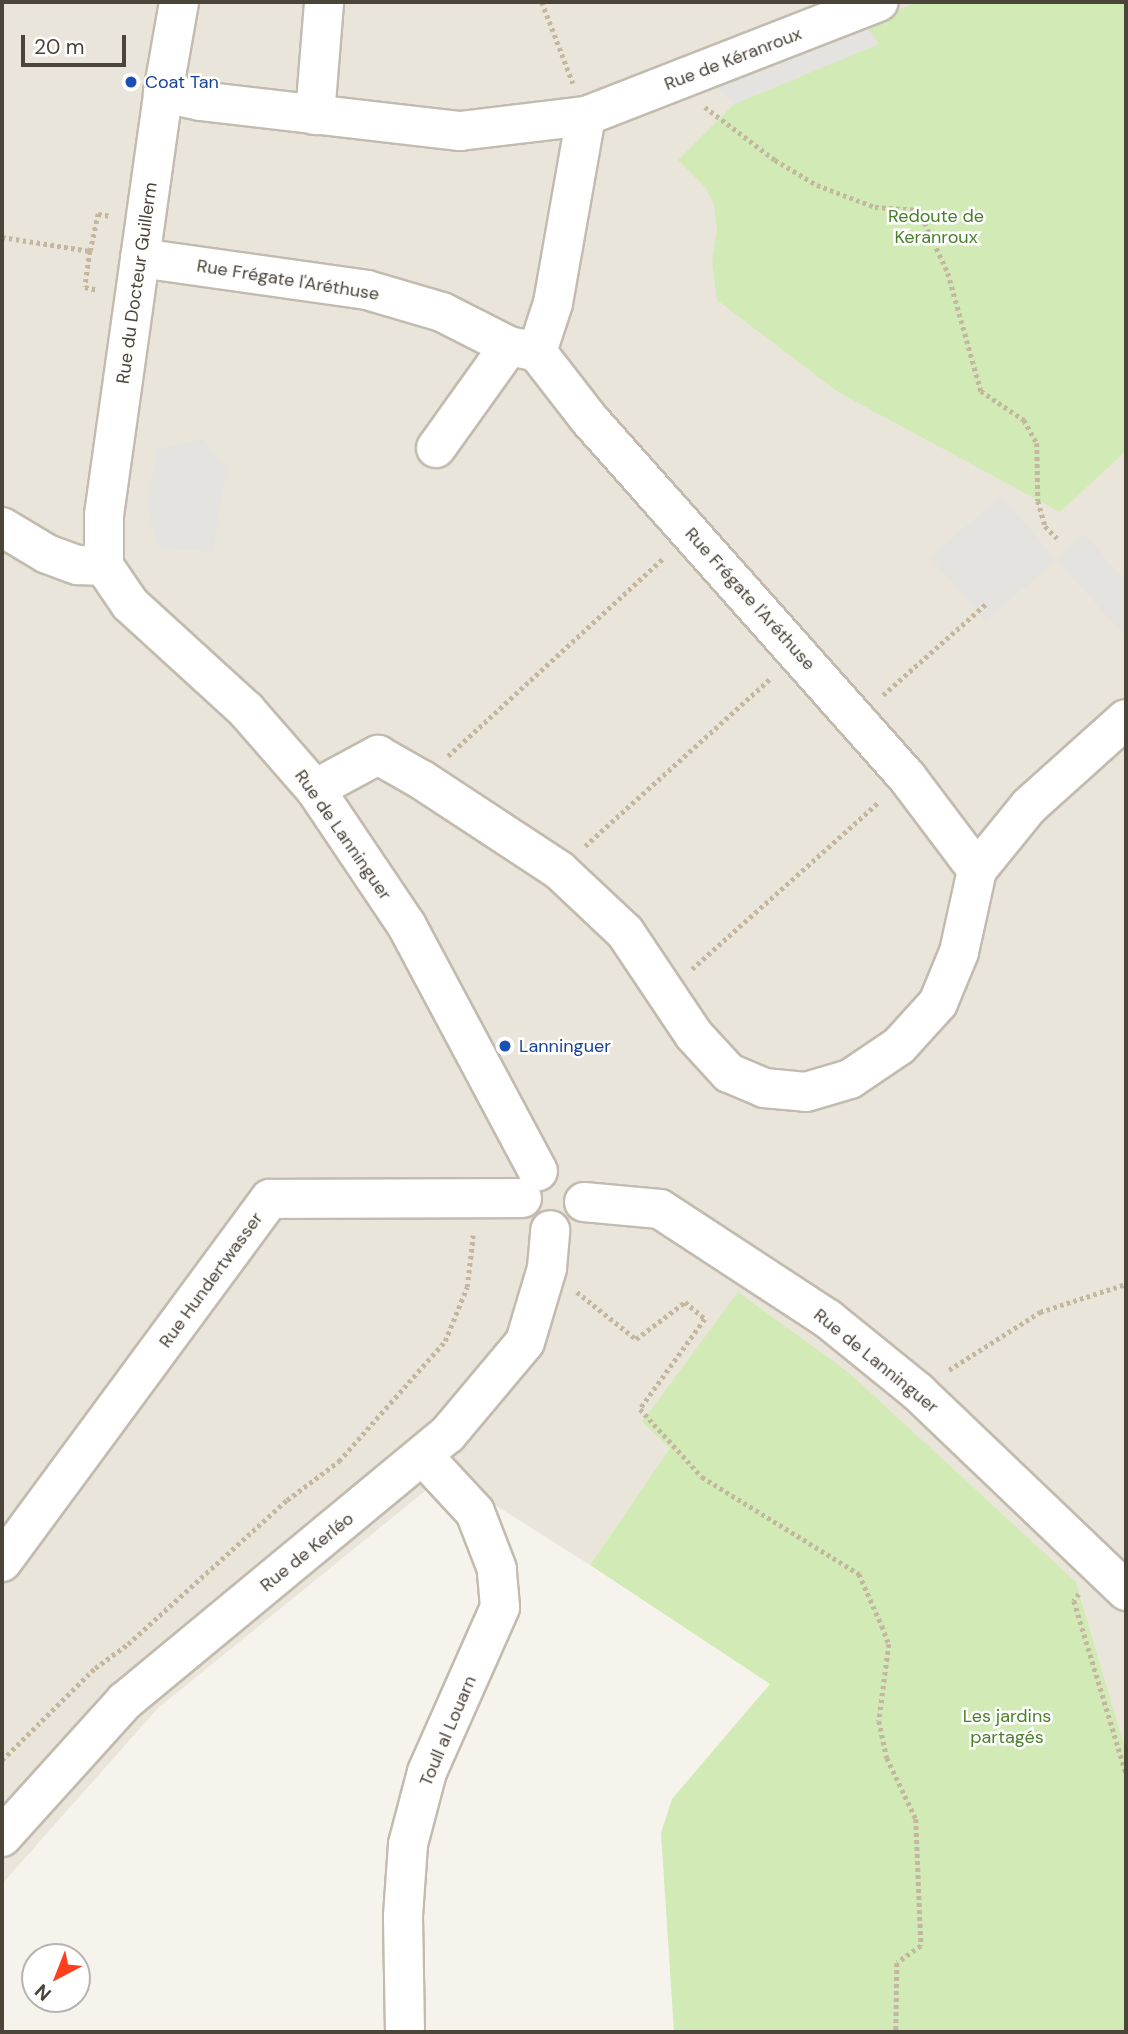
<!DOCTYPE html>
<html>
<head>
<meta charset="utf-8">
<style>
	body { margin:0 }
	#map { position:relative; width:1128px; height:2034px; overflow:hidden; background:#f6f3ec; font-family:"DM Sans",sans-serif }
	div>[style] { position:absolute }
	.residential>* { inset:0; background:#eae5da }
	.green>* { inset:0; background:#d2eab5 }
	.parking>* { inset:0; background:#e5e3e0 }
	.path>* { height:4.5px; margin-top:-2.25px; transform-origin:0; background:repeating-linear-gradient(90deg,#c4b79f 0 3.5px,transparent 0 7px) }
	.roads { filter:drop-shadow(2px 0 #c2bbae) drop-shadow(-2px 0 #c2bbae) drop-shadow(0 2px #c2bbae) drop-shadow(0 -2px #c2bbae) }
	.minor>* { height:38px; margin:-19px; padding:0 19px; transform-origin:19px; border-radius:19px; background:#fff }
	.dots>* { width:19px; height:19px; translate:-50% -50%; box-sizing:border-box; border:4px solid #fff; border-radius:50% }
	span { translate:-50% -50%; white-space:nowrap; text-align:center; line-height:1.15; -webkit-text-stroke:5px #fff; paint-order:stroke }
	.street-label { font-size:18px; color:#4b4439 }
	.transit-label { font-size:18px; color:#164399 }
	.left { translate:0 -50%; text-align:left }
	.park-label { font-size:18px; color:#4a7f2a }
	.frame { position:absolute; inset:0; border:4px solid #4b4439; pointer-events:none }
	.north { position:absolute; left:21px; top:1943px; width:70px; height:70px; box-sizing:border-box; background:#fff; border:2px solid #b7b4b0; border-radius:50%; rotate:222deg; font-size:19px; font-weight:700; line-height:28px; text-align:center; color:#4b4439 }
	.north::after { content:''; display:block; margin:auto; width:24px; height:32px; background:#fc3f1d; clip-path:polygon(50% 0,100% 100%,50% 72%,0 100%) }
	.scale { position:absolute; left:21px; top:35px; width:105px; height:32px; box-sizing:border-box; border:4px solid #4b4439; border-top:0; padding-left:9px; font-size:21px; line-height:24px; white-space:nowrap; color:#4b4439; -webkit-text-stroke:5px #fff; paint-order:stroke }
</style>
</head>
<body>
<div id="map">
	<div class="residential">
		<i style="clip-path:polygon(2px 2px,1126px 2px,1126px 1751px,1076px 1582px,642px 1422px,670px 1448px,590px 1565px,446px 1474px,158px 1708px,2px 1884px)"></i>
	</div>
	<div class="green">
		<i style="clip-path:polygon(918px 2px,1126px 2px,1126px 451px,1060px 512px,838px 392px,717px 300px,712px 261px,717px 229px,714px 205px,706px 188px,678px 160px,734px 104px,878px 44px,864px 23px)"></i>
		<i style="clip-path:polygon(738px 1292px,848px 1372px,1076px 1582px,1126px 1751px,1126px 2032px,674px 2032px,661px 1833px,672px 1799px,770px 1684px,590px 1565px,670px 1448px,642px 1422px)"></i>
	</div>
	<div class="parking">
		<i style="clip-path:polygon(855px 11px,879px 44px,734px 104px,701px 73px)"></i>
		<i style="clip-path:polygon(203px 438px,226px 470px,213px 552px,160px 548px,151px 526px,147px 500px,158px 449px)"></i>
		<i style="clip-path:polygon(1001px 496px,1056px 559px,1084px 534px,1126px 581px,1126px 637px,1056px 560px,986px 621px,930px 557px)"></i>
	</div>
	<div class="path">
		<i style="left:542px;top:2px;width:87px;rotate:69.1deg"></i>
		<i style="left:705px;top:107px;width:88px;rotate:37.1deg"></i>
		<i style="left:775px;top:160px;width:49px;rotate:30.8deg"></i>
		<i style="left:817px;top:185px;width:62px;rotate:20.8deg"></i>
		<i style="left:875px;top:207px;width:44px;rotate:3.9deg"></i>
		<i style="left:919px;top:210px;width:69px;rotate:65.3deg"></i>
		<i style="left:948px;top:273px;width:123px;rotate:74.4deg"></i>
		<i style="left:981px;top:391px;width:52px;rotate:34deg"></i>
		<i style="left:1024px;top:420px;width:26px;rotate:61deg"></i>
		<i style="left:1037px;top:443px;width:58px;rotate:89deg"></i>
		<i style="left:1038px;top:501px;width:26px;rotate:74deg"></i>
		<i style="left:1045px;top:526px;width:18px;rotate:45deg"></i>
		<i style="left:2px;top:237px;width:89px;rotate:9deg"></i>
		<i style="left:90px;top:251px;width:36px;rotate:98deg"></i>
		<i style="left:85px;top:287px;width:13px;rotate:13deg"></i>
		<i style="left:90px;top:251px;width:38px;rotate:-78deg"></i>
		<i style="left:98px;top:214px;width:13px;rotate:9deg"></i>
		<i style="left:883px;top:695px;width:137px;rotate:-41.5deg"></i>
		<i style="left:448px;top:756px;width:292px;rotate:-42.6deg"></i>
		<i style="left:585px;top:846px;width:251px;rotate:-42.1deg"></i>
		<i style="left:692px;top:969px;width:251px;rotate:-41.8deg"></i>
		<i style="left:577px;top:1292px;width:75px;rotate:38.5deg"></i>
		<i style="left:636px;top:1339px;width:61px;rotate:-37.1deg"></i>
		<i style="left:685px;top:1302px;width:26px;rotate:40deg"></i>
		<i style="left:705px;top:1319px;width:111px;rotate:125.8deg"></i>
		<i style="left:640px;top:1409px;width:92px;rotate:47.6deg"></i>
		<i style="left:702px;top:1477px;width:185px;rotate:31.7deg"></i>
		<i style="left:859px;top:1574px;width:57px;rotate:66.1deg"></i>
		<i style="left:882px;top:1626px;width:19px;rotate:69deg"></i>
		<i style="left:889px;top:1644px;width:78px;rotate:97.4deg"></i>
		<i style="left:879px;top:1721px;width:38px;rotate:78deg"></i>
		<i style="left:887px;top:1758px;width:68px;rotate:64.6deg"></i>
		<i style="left:916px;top:1819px;width:127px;rotate:87.7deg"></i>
		<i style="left:921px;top:1946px;width:29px;rotate:145deg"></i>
		<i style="left:897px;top:1963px;width:69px;rotate:90.8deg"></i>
		<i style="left:949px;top:1370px;width:108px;rotate:-32.5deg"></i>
		<i style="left:1040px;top:1312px;width:90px;rotate:-18deg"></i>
		<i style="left:1079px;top:1594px;width:9px;rotate:126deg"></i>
		<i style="left:1074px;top:1601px;width:180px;rotate:73.2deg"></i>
		<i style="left:2px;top:1760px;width:131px;rotate:-44.7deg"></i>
		<i style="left:95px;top:1668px;width:41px;rotate:-36deg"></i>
		<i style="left:128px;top:1644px;width:215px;rotate:-42.2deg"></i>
		<i style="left:287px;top:1500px;width:65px;rotate:-36.9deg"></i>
		<i style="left:339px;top:1461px;width:160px;rotate:-48.5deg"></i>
		<i style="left:445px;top:1341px;width:58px;rotate:-67.8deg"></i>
		<i style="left:467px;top:1287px;width:52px;rotate:-83.4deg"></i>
	</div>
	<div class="roads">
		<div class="minor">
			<i style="left:163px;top:93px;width:38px;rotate:12deg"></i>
			<i style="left:200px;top:101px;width:262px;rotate:6.6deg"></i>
			<i style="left:460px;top:131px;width:127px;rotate:-6.8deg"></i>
			<i style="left:586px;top:116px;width:314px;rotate:-21.3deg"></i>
			<i style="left:315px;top:115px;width:113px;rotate:-85.4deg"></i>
			<i style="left:140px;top:258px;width:229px;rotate:8deg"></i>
			<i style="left:367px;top:290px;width:78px;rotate:16.3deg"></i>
			<i style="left:442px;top:312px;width:75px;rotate:26.9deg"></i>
			<i style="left:509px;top:346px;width:29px;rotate:12deg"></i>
			<i style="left:537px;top:352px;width:85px;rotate:52.2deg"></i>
			<i style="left:589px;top:419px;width:479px;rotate:48.4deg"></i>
			<i style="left:907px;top:777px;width:116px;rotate:53deg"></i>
			<i style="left:537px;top:352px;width:52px;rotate:-71.9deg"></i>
			<i style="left:553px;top:303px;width:190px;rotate:-80deg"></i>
			<i style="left:436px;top:448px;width:125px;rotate:-54.4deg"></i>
			<i style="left:2px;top:527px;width:52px;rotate:31deg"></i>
			<i style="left:47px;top:554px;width:33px;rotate:20deg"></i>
			<i style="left:78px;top:565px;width:26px;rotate:2deg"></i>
			<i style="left:104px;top:566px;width:46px;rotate:55.6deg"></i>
			<i style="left:130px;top:604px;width:157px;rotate:42.4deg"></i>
			<i style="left:246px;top:710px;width:105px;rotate:48.9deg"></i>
			<i style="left:315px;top:789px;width:165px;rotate:56.1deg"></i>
			<i style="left:407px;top:926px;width:278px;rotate:61.9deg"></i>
			<i style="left:104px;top:566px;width:51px;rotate:-90deg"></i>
			<i style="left:104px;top:515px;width:426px;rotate:-82deg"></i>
			<i style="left:163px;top:93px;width:92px;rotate:-80deg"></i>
			<i style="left:315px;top:789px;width:72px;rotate:-28.4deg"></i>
			<i style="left:378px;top:755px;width:51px;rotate:29.6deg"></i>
			<i style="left:422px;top:780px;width:164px;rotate:33.3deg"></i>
			<i style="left:559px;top:870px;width:91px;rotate:43.2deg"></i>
			<i style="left:625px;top:932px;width:124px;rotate:56.2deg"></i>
			<i style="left:694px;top:1035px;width:52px;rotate:47.4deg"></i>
			<i style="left:729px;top:1073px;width:38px;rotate:23deg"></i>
			<i style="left:764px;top:1088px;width:42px;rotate:5.4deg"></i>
			<i style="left:806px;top:1092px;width:46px;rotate:-16.5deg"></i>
			<i style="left:850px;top:1079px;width:59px;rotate:-34deg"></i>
			<i style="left:899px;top:1046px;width:58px;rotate:-47.8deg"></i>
			<i style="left:938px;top:1003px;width:55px;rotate:-67.6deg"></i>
			<i style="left:959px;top:952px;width:84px;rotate:-77.6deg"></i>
			<i style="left:977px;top:870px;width:82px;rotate:-50.9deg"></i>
			<i style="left:1029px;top:806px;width:130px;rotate:-41.9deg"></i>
			<i style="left:584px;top:1202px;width:76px;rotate:5.3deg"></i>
			<i style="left:660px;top:1209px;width:201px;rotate:33.2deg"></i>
			<i style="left:828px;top:1319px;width:116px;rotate:39deg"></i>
			<i style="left:918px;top:1392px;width:288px;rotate:43.7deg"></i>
			<i style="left:2px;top:1562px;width:451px;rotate:-53.6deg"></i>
			<i style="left:270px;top:1199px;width:252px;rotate:-0.2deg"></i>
			<i style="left:2px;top:1837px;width:183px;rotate:-47.9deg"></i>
			<i style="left:125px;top:1701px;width:418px;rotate:-39.6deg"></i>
			<i style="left:447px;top:1435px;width:121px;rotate:-50deg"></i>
			<i style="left:525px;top:1342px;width:77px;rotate:-73.4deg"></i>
			<i style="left:547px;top:1268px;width:38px;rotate:-85deg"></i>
			<i style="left:405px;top:2032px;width:116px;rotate:-91deg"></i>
			<i style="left:403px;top:1916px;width:72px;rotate:-86deg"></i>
			<i style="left:408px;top:1844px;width:74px;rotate:-75.2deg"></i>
			<i style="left:427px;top:1772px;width:180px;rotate:-66.1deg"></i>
			<i style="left:500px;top:1607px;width:38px;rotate:-95deg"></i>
			<i style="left:497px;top:1569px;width:61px;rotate:-111.1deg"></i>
			<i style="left:475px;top:1512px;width:75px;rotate:-132.8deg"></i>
		</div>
	</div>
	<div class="dots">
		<i style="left:131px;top:82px;background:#1a4fb4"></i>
		<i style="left:505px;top:1046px;background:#1a4fb4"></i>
	</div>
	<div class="street-label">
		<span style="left:733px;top:59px;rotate:-21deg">Rue de Kéranroux</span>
		<span style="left:288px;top:280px;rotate:9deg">Rue Frégate l'Aréthuse</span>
		<span style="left:137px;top:283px;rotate:-82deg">Rue du Docteur Guillerm</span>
		<span style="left:750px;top:599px;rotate:48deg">Rue Frégate l'Aréthuse</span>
		<span style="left:343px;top:835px;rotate:55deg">Rue de Lanninguer</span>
		<span style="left:211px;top:1280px;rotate:-54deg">Rue Hundertwasser</span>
		<span style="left:876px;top:1361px;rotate:39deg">Rue de Lanninguer</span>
		<span style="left:307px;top:1552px;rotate:-39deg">Rue de Kerléo</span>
		<span style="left:448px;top:1731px;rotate:-67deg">Toull al Louarn</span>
	</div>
	<div class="transit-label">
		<span class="left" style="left:145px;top:82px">Coat Tan</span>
		<span class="left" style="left:519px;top:1046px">Lanninguer</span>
	</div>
	<div class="park-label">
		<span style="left:936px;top:227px">Redoute de<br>Keranroux</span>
		<span style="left:1007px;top:1727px">Les jardins<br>partagés</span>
	</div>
	<div class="frame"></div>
	<div class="north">N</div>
	<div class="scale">20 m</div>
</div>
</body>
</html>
